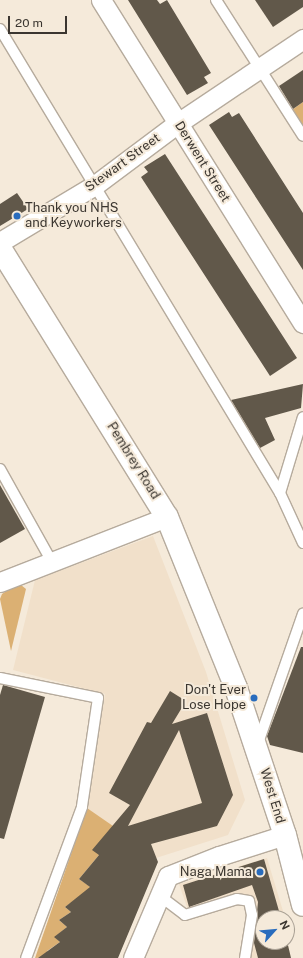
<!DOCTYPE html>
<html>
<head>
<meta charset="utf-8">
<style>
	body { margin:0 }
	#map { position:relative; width:303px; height:958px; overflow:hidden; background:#f5eada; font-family:"Public Sans",sans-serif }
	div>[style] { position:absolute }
	.built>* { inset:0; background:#f1e0ca }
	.green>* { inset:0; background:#dbb073 }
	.building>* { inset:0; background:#61584a }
	.roads { filter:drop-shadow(1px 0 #b6ab9d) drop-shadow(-1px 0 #b6ab9d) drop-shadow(0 1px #b6ab9d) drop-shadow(0 -1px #b6ab9d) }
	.lane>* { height:10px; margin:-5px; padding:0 5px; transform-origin:5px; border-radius:5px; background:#fff }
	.street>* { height:19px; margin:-9.5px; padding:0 9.5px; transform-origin:9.5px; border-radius:9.5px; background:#fff }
	.primary>* { height:22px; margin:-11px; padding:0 11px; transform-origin:11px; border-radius:11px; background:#fff }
	.dots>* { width:11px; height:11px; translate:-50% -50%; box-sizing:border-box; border:2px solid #f5eada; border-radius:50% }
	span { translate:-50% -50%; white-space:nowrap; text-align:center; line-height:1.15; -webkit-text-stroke:4px #f5eada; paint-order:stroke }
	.street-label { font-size:13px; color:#3b3630 }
	.poi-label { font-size:13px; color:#3b3630 }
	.left { translate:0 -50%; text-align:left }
	.right { translate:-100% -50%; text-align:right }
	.north { position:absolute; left:255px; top:910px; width:40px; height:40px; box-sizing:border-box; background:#f5eada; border:1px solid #aba296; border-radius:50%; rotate:63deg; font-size:11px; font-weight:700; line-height:16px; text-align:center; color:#3b3630 }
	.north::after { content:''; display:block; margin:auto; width:14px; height:18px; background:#296cbd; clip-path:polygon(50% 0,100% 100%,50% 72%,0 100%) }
	.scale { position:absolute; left:8px; top:16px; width:59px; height:18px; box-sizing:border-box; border:2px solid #3b3630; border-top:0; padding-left:5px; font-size:12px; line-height:14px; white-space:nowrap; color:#3b3630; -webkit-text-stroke:3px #f5eada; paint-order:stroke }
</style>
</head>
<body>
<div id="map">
	<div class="built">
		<i style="clip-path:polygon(153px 536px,206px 672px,245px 800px,228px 835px,156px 858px,153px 849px,130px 839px,87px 808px,105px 694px,13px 670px,35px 580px)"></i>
		<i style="clip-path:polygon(267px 858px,283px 911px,281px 918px,263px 918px,263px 942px,287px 941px,291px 958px,247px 958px,256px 914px,252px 897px,242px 895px,188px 910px,179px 884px)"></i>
	</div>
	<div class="green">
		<i style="clip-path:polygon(303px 102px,303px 127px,292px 110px)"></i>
		<i style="clip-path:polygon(15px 585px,21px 585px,26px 589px,11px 651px,0 599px,2px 594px)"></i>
		<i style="clip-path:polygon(87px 808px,113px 826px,99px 855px,79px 879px,92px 888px,65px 907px,71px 912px,59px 920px,67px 927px,55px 937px,60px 942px,47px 951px,53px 957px,35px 958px)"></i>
	</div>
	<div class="building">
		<i style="clip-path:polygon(128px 0,157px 0,160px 4px,167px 0,211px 73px,204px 77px,208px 83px,187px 95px)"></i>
		<i style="clip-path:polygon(255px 0,303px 0,303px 7px,273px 27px)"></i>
		<i style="clip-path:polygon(303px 70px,303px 102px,293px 109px,279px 86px)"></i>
		<i style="clip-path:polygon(229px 112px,232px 117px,239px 113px,303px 213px,303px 270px,209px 125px)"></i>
		<i style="clip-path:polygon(165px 154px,297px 358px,270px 376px,141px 177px,148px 172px,144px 167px)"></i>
		<i style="clip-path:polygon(17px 193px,28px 209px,0 226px,0 204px)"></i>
		<i style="clip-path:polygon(303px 384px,301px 408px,265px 418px,275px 440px,260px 448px,231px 400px)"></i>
		<i style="clip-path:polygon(0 485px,25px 529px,0 543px)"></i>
		<i style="clip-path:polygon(301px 647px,303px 647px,303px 753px,270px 745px,267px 736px)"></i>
		<i style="clip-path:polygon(3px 685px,45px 697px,4px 839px,0 838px,0 695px)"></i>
		<i style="clip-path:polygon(evenodd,170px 691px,186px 701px,172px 724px,207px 713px,233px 795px,217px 826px,151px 844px,158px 862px,118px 958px,38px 958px,60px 942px,54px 937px,67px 927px,59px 920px,71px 912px,65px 907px,90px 887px,79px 879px,99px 855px,92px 850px,130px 805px,109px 793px,147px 722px,151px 723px,170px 691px,179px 730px,202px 803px,128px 826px,137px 809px,179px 730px)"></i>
		<i style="clip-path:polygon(264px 859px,281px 918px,263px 918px,263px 942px,287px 941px,291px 958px,258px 958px,254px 943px,258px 902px,252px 885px,189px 907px,183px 885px)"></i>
	</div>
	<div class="roads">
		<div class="lane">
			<i style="left:216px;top:0;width:161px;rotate:57.4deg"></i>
			<i style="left:0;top:29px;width:542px;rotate:58.89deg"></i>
			<i style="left:280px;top:493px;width:55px;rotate:65.3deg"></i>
			<i style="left:0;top:469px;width:107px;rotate:60.8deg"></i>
			<i style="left:280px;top:493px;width:79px;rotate:-73.2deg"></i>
			<i style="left:0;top:678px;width:100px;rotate:11.5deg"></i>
			<i style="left:98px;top:698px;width:110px;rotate:98.4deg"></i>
			<i style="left:82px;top:807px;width:161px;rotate:110.3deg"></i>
			<i style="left:258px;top:743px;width:137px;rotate:-70.8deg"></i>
			<i style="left:160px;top:896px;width:31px;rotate:37deg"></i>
			<i style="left:185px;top:915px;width:54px;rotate:-17.1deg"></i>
			<i style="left:237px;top:899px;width:12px;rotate:9deg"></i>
			<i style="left:249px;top:901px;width:14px;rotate:78deg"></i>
			<i style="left:252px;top:915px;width:44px;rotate:99.2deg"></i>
		</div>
		<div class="street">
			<i style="left:101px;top:0;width:381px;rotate:58deg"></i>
			<i style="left:0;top:242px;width:111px;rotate:-31deg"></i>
			<i style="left:95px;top:185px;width:104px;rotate:-36.8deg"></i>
			<i style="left:178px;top:123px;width:151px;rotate:-33.9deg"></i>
			<i style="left:0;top:582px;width:179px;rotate:-21.3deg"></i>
			<i style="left:133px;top:958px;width:89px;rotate:-66.9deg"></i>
			<i style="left:168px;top:876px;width:55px;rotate:-21.4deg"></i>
			<i style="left:219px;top:856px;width:69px;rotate:-17.7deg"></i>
		</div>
		<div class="primary">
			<i style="left:0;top:248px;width:317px;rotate:58.2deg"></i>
			<i style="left:167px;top:517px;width:184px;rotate:68deg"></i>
			<i style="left:236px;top:688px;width:155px;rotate:71.6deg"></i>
			<i style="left:285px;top:835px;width:72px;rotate:75.6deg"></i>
		</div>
	</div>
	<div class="dots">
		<i style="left:17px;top:216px;background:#296cbd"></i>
		<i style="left:254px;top:698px;background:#296cbd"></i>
		<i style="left:260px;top:872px;background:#296cbd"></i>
	</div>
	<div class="street-label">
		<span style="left:202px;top:162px;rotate:58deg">Derwent Street</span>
		<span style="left:123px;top:163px;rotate:-36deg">Stewart Street</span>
		<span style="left:133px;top:461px;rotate:58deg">Pembrey Road</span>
		<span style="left:272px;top:796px;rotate:73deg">West End</span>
	</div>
	<div class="poi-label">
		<span class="left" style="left:25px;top:216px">Thank you NHS<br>and Keyworkers</span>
		<span class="right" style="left:246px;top:698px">Don't Ever<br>Lose Hope</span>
		<span class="right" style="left:252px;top:872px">Naga Mama</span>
	</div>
	<div class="north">N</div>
	<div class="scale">20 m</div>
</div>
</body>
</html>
